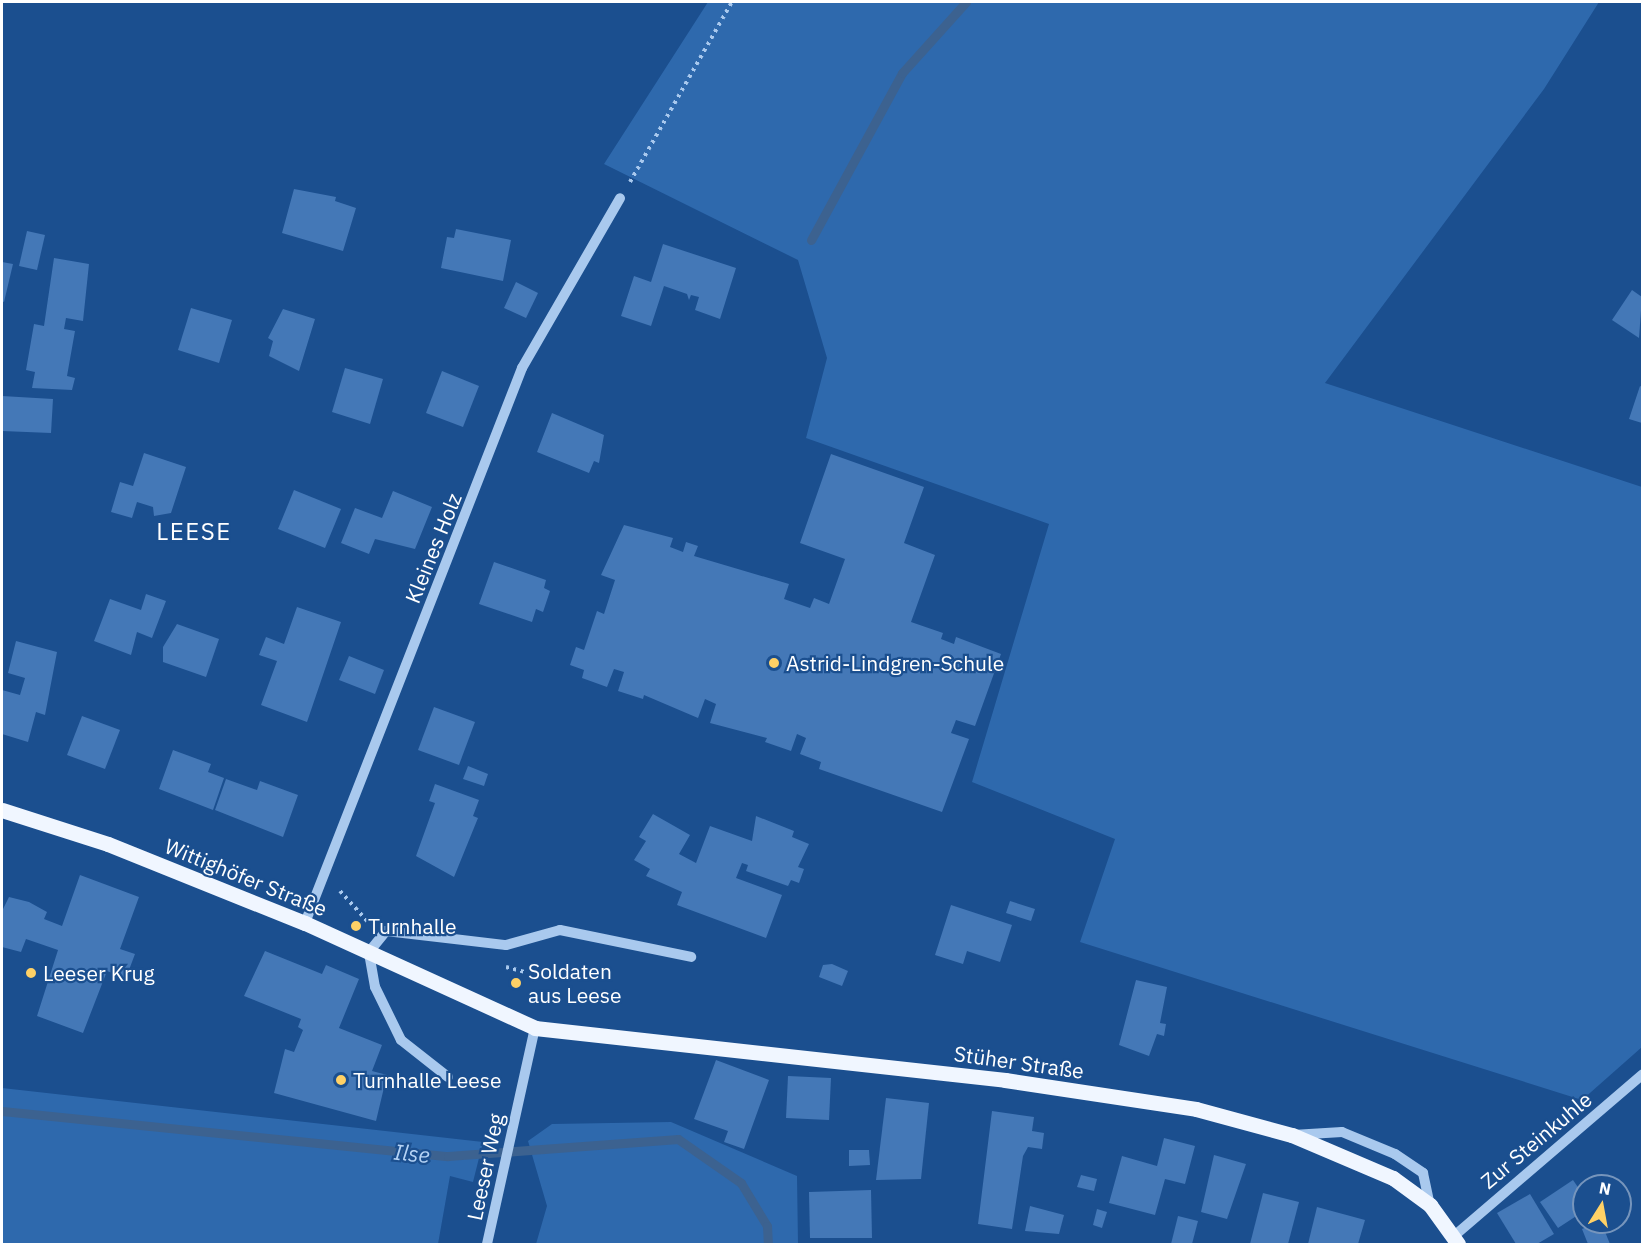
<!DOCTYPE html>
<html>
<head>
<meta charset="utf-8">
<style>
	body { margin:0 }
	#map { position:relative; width:1644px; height:1246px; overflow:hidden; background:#1b4f8f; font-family:"IBM Plex Sans",sans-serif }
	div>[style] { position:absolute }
	.green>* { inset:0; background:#2e69ad }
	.stream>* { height:9px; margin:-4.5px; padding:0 4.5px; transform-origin:4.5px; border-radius:4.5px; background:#3c6290 }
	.building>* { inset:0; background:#4478b7 }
	.path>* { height:4px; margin-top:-2px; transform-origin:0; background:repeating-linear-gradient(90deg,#a9c9ee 0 3px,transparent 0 7.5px) }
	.minor>* { height:10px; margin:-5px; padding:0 5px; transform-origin:5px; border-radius:5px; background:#a9c9ee }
	.major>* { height:15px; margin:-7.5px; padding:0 7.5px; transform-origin:7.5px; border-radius:7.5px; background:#f0f6ff }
	.dots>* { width:16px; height:16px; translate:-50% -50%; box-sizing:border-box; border:3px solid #1b4f8f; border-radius:50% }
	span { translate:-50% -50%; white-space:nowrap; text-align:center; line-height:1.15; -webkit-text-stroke:4.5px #1b4f8f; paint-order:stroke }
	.street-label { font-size:21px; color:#fff }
	.poi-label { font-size:21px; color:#fff }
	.left { translate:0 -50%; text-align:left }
	.water-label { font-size:22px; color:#b5d3f5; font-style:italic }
	.quarter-label { font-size:24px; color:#fff; letter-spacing:1.5px }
	.frame { position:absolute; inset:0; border:3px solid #fff; pointer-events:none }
	.north { position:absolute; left:1572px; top:1174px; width:60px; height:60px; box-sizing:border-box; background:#1b4f8f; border:2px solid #7695bc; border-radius:50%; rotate:11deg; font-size:16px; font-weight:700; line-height:24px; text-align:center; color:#fff }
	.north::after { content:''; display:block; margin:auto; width:21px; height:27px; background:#ffd166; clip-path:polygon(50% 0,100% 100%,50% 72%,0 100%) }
</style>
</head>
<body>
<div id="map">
	<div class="green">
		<i style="clip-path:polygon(708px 2px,1599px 2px,1544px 89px,1325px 383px,1642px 487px,1642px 1047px,1582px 1100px,1080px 942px,1115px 839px,972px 782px,1049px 524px,806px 438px,827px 358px,798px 260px,604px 164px)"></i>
		<i style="clip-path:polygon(2px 1088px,483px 1142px,473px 1182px,450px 1176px,438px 1244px,2px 1244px)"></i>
		<i style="clip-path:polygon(671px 1122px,797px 1176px,798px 1244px,536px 1244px,547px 1206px,528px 1141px,552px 1124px)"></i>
	</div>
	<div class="stream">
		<i style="left:811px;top:240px;width:190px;rotate:-61.4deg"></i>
		<i style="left:902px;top:73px;width:96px;rotate:-48deg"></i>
		<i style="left:2px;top:1111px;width:448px;rotate:5.8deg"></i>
		<i style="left:448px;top:1156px;width:231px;rotate:-4.2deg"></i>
		<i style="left:678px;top:1139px;width:77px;rotate:34.9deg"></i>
		<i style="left:741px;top:1183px;width:50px;rotate:58.8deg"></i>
		<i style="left:767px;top:1226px;width:18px;rotate:87deg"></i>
	</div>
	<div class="building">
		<i style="clip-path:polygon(294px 189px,336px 197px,335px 201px,356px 208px,343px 251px,282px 233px)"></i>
		<i style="clip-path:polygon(456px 229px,511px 240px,503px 281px,441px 268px,447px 237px,454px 238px)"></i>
		<i style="clip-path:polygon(27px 231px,45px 235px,37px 270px,19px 266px)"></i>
		<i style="clip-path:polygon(663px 244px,736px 268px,720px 319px,695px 310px,699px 297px,691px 295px,689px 300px,687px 294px,664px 286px,651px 326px,621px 316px,634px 276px,651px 282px)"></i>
		<i style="clip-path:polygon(54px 258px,89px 264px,83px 321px,66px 318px,64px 329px,75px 331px,67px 376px,75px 378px,72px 390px,32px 388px,35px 372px,26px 370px,34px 324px,44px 326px)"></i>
		<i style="clip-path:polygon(2px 262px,13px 264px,4px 302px,2px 301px)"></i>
		<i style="clip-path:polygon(516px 282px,538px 293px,526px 318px,504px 308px)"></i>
		<i style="clip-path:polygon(1632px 290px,1642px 297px,1639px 338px,1612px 320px)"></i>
		<i style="clip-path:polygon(191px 308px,232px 320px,219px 363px,178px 350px)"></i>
		<i style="clip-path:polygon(283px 309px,315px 319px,299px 371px,269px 356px,273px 341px,268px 338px)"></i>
		<i style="clip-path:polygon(345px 368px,383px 379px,370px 424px,332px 412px)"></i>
		<i style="clip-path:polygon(442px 371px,479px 386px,463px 427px,426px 413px)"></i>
		<i style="clip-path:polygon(1640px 386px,1642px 387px,1642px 423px,1629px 419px)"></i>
		<i style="clip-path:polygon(2px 396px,53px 399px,51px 433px,2px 431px)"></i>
		<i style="clip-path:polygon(552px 413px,604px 435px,599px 463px,594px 461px,589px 473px,537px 452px)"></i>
		<i style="clip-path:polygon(144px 453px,186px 467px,171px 513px,154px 516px,153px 507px,137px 502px,132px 518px,111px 512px,120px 482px,133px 486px)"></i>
		<i style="clip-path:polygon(831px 454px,924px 487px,904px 543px,935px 555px,911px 622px,943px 633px,941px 639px,954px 644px,956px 637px,1001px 654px,975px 726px,956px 720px,951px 733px,969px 739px,942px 812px,819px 769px,821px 762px,800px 754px,806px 738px,797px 734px,791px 751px,765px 742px,767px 738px,710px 723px,716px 704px,705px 699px,698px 718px,644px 695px,643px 699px,618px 691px,624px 672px,614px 669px,607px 687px,582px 678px,584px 670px,570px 665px,576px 647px,584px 650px,597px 611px,604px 614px,615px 580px,601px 575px,624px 525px,673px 538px,670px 547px,683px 552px,686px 542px,698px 546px,694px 556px,789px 584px,784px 599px,810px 608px,814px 598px,829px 604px,845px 559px,800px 543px)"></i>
		<i style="clip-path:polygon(294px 490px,341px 509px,325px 548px,278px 529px)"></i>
		<i style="clip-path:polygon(393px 491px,432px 507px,415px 549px,375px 539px,369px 554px,341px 543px,355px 508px,382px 518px)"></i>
		<i style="clip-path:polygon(494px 562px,546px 580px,544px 588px,550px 591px,543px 612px,536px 609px,532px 622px,479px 604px)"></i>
		<i style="clip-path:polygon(146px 594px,166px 601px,152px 638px,137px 632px,131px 655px,94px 641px,110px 599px,141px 610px)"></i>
		<i style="clip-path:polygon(297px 607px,341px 622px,307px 722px,261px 705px,277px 661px,259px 655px,266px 637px,284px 644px)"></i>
		<i style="clip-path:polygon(177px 624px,219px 639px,206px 677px,163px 662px,163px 647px)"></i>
		<i style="clip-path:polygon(16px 641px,57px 652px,45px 715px,36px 712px,28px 742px,2px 734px,2px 690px,20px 695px,25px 678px,8px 673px)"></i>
		<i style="clip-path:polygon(349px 656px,384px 670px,375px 694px,339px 680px)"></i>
		<i style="clip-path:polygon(434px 707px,475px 722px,459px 765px,418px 750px)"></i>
		<i style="clip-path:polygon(82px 716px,120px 730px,105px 769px,67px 755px)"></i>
		<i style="clip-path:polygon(173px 750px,211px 764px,208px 772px,224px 778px,213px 810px,159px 789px)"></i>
		<i style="clip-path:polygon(468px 766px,488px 774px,484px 786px,463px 779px)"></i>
		<i style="clip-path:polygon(226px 779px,257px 790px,260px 781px,298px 795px,283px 837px,215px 810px)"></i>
		<i style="clip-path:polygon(435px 784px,479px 800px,473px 816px,478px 818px,454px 877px,416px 856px,435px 803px,429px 801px)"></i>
		<i style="clip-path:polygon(653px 814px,690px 835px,679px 854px,696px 863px,710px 826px,752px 841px,756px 816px,794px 831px,792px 837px,809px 844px,798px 867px,804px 869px,799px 883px,791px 880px,788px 886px,746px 871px,748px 865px,742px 863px,736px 878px,782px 895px,766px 938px,677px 905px,682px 892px,646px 876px,650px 869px,634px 860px,646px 841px,639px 837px)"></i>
		<i style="clip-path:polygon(80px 875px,139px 897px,120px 949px,135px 954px,126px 978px,107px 971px,83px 1033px,37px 1016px,58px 950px,26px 939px,21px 952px,2px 947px,2px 911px,9px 897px,29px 902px,47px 912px,44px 919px,62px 926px)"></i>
		<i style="clip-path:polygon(1010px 901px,1035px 909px,1031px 921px,1006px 913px)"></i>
		<i style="clip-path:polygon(951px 905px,1012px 925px,1000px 962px,967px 951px,963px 964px,935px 955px)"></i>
		<i style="clip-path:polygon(265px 951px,322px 974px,326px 965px,359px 979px,339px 1028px,382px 1045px,372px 1071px,387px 1075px,376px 1121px,274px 1093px,285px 1049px,294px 1052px,303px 1030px,298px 1027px,301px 1019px,244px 996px)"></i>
		<i style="clip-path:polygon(832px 964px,848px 971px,842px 986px,819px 977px,823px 965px)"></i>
		<i style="clip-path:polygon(1136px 980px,1167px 987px,1160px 1023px,1166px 1024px,1164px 1036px,1157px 1034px,1149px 1056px,1119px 1045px)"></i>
		<i style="clip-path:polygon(716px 1060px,769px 1080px,744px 1149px,724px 1142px,728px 1131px,694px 1119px)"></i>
		<i style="clip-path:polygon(788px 1076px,831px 1078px,829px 1120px,786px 1118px)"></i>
		<i style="clip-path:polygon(886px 1098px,929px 1103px,921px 1179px,876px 1180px)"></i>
		<i style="clip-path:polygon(992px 1111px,1034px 1117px,1032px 1131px,1044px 1133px,1042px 1149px,1028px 1147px,1023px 1156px,1012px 1229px,978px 1224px)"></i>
		<i style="clip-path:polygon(1164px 1138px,1195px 1146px,1185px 1184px,1165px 1179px,1155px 1215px,1109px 1203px,1122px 1156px,1157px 1166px)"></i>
		<i style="clip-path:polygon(849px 1150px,869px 1150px,870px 1165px,849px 1166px)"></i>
		<i style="clip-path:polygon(1214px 1155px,1246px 1164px,1227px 1219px,1201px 1212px)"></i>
		<i style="clip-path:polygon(1081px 1175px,1097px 1179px,1094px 1191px,1077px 1187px)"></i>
		<i style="clip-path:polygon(1573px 1180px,1584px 1196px,1584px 1211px,1558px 1228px,1540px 1202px)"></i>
		<i style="clip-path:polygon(871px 1190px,872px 1238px,810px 1238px,809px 1192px)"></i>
		<i style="clip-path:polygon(1263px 1193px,1299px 1202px,1288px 1244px,1250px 1244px)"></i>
		<i style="clip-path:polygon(1530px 1194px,1554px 1234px,1537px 1244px,1516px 1244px,1497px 1213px)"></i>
		<i style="clip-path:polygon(1030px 1206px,1064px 1215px,1059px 1234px,1025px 1231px)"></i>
		<i style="clip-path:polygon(1317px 1207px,1365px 1220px,1358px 1244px,1308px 1244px)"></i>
		<i style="clip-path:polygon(1097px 1209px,1107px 1212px,1102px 1228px,1093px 1225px)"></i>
		<i style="clip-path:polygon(1178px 1216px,1198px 1221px,1192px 1244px,1171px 1244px)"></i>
		<i style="clip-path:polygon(1598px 1222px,1601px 1222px,1610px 1244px,1588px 1244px,1582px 1229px)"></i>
	</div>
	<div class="path">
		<i style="left:630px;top:182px;width:207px;rotate:-60.5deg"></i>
		<i style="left:340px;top:891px;width:43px;rotate:47.8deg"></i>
		<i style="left:506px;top:967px;width:20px;rotate:15deg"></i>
	</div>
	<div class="minor">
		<i style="left:305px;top:923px;width:596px;rotate:-68.64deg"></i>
		<i style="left:522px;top:368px;width:196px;rotate:-60deg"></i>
		<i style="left:448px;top:1077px;width:60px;rotate:-141.8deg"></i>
		<i style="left:401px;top:1040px;width:59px;rotate:-116.1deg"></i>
		<i style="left:375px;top:987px;width:36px;rotate:-100deg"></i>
		<i style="left:369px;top:952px;width:27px;rotate:-51deg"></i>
		<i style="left:386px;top:931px;width:121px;rotate:6.7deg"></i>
		<i style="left:506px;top:945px;width:56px;rotate:-15.5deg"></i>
		<i style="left:560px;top:930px;width:134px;rotate:11.6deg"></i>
		<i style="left:1293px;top:1135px;width:49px;rotate:-3.5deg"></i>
		<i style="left:1342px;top:1132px;width:57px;rotate:22.5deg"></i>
		<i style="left:1395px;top:1154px;width:34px;rotate:34deg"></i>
		<i style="left:1423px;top:1173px;width:33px;rotate:78deg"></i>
		<i style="left:1454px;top:1236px;width:248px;rotate:-40.6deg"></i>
		<i style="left:487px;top:1244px;width:221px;rotate:-77.5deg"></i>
	</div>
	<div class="major">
		<i style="left:2px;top:810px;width:111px;rotate:17.8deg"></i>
		<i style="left:108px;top:844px;width:212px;rotate:21.9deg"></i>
		<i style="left:305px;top:923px;width:253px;rotate:24.5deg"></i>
		<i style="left:535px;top:1028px;width:473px;rotate:6.3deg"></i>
		<i style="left:1005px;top:1080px;width:193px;rotate:8.6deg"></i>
		<i style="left:1196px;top:1109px;width:99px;rotate:15.2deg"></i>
		<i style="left:1292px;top:1135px;width:110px;rotate:23.1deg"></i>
		<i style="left:1393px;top:1178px;width:46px;rotate:36.1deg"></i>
		<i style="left:1430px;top:1205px;width:48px;rotate:54.3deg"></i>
	</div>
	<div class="dots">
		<i style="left:774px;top:663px;background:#ffd166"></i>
		<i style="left:356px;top:926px;background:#ffd166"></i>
		<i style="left:31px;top:973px;background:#ffd166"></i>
		<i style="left:516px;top:983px;background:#ffd166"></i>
		<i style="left:341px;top:1080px;background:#ffd166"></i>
	</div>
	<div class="street-label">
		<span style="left:433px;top:548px;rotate:-68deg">Kleines Holz</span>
		<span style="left:246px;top:877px;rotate:22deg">Wittighöfer Straße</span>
		<span style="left:1019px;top:1062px;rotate:8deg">Stüher Straße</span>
		<span style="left:1536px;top:1140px;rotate:-40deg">Zur Steinkuhle</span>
		<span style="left:485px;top:1167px;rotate:-78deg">Leeser Weg</span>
	</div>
	<div class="poi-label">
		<span class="left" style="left:786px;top:663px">Astrid-Lindgren-Schule</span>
		<span class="left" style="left:368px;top:926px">Turnhalle</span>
		<span class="left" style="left:528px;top:983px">Soldaten<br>aus Leese</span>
		<span class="left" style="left:43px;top:973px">Leeser Krug</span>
		<span class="left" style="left:353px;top:1080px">Turnhalle Leese</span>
	</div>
	<div class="water-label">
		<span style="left:412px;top:1153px;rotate:6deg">Ilse</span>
	</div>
	<div class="quarter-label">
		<span style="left:194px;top:532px">LEESE</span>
	</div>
	<div class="frame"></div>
	<div class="north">N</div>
</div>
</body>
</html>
